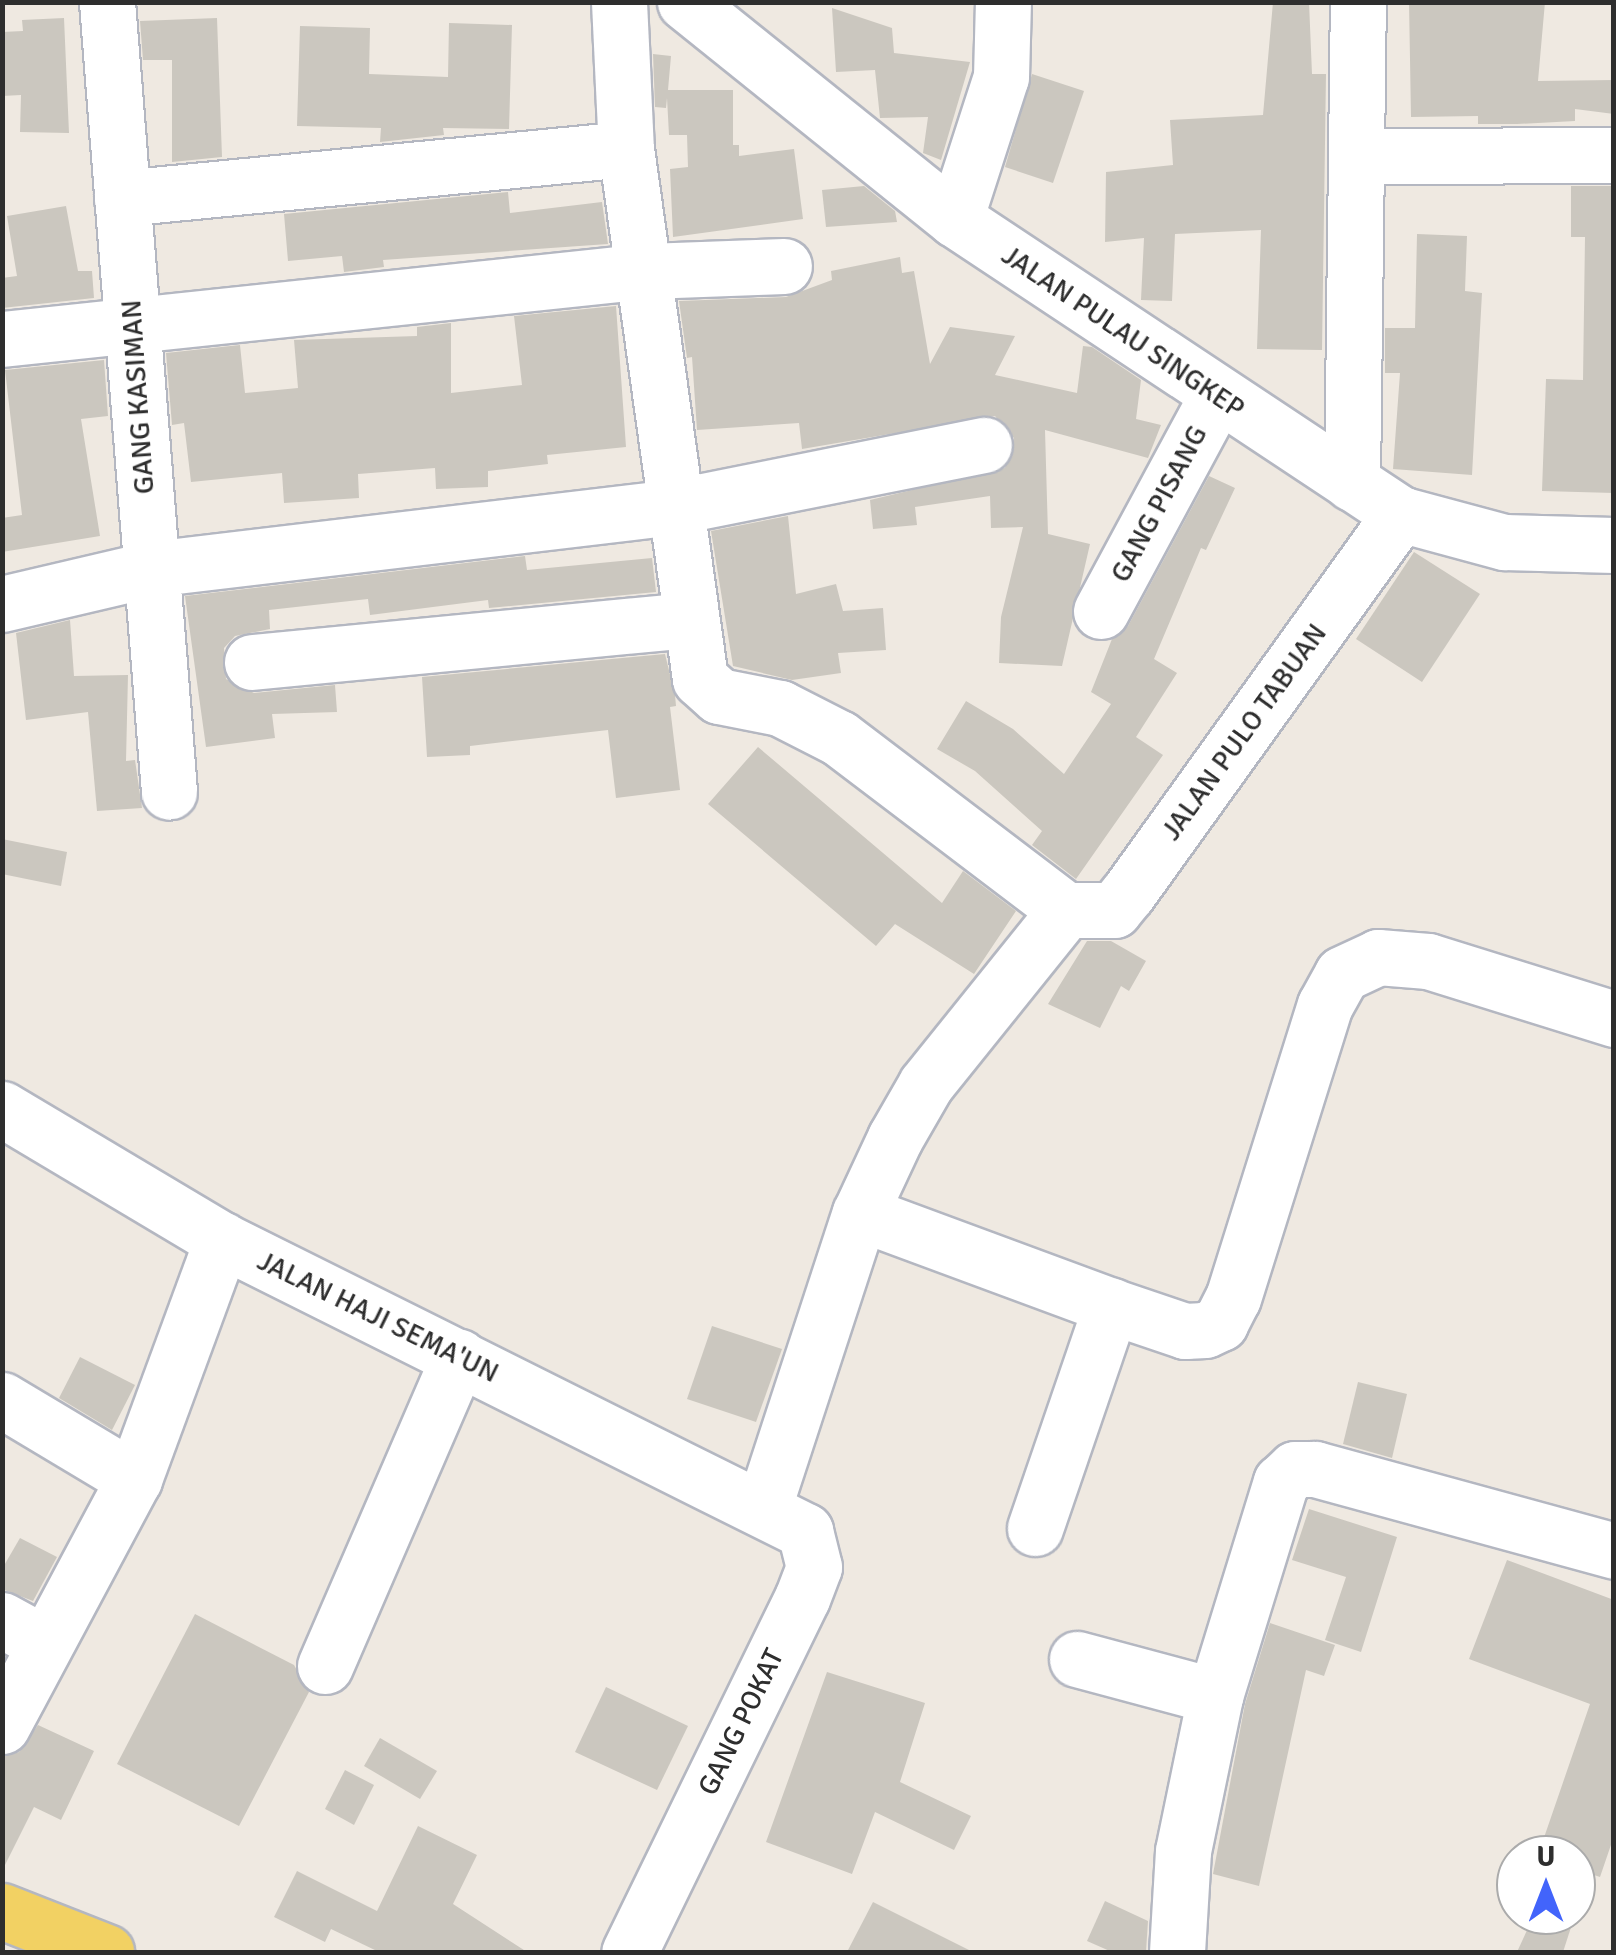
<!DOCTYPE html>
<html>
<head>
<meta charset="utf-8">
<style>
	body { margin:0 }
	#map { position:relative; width:1616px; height:1955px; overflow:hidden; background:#efe9e1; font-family:Signika,sans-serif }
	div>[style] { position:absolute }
	.building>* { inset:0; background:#cbc7bf }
	.roads { filter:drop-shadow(2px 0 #b4b7c1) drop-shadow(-2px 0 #b4b7c1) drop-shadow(0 2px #b4b7c1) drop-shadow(0 -2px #b4b7c1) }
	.minor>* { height:55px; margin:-27.5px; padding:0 27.5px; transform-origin:27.5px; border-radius:27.5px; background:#fff }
	.major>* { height:55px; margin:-27.5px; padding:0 27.5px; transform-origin:27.5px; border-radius:27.5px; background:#f2d163 }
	span { translate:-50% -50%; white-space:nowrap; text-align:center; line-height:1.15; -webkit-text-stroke:10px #fff; paint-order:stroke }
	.street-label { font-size:28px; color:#2e2e2e }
	.frame { position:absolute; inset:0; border:5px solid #2e2e2e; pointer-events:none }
	.north { position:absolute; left:1496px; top:1835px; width:100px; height:100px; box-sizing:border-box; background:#fff; border:2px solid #ababab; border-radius:50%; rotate:0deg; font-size:28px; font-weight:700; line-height:40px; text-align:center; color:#2e2e2e }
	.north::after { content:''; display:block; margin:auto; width:35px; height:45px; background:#4264fb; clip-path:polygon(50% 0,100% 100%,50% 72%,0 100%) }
</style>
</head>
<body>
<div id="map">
	<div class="building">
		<i style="clip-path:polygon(1273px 2px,1309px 2px,1312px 74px,1326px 74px,1322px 350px,1257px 349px,1261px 230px,1175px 234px,1172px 301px,1141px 300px,1144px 238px,1105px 242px,1106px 172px,1173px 165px,1170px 120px,1263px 115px)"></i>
		<i style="clip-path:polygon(1409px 2px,1545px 2px,1538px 81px,1614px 80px,1614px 114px,1575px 109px,1575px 121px,1517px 124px,1478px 124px,1478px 116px,1411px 117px)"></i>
		<i style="clip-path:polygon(832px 8px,892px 28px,894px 53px,970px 62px,941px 160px,923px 153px,928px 117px,880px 118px,875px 70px,836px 72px)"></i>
		<i style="clip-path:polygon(64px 18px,69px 133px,20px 132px,21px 95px,2px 96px,2px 32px,23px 31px,22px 20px)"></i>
		<i style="clip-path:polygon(217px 18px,222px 157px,172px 162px,172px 60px,143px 60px,140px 21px)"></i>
		<i style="clip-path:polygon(449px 23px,512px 25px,509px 129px,443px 128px,444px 135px,380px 142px,381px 128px,297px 126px,300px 26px,370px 28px,369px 74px,448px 77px)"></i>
		<i style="clip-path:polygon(653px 54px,671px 56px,668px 90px,733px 90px,733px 145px,739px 145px,739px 156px,794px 149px,803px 219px,673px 237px,670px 169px,688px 167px,687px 135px,669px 135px,667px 98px,666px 108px,655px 107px)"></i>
		<i style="clip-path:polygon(1032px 74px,1084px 91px,1053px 183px,1005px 167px)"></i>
		<i style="clip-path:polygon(864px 186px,895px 211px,897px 222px,826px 227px,822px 190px)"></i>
		<i style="clip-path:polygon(1571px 186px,1614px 186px,1614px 493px,1542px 491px,1546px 379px,1583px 380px,1585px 237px,1571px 237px)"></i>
		<i style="clip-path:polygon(508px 192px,510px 213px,602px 202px,608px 244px,383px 260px,384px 267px,344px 272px,342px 256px,288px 261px,284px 214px)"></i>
		<i style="clip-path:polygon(66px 206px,78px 271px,92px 271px,94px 298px,2px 308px,2px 278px,17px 276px,7px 216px)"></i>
		<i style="clip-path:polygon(1417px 234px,1467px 236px,1465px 291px,1482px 293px,1472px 475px,1393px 469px,1400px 373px,1385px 373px,1385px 328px,1415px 328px)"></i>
		<i style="clip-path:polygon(900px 257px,902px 273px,914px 271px,930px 364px,950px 327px,1015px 336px,995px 375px,1077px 393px,1083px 346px,1092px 347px,1141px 380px,1136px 419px,1161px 425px,1148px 458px,1045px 430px,1048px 534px,1090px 544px,1062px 666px,999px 663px,1001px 617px,1023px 527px,991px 528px,990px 496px,915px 507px,917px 525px,873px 529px,870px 500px,1005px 468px,1014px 438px,995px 416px,802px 449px,799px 423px,697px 430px,692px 357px,687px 358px,679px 301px,786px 297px,832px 280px,831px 271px)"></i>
		<i style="clip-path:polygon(616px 306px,626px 447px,547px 455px,548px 464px,488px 471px,488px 487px,436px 489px,435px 468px,358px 474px,359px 498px,284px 503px,282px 473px,191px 482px,184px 423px,172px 425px,166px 353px,240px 345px,245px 393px,298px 388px,294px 340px,417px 336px,417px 327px,451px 323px,451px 393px,522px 385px,514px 316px)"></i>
		<i style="clip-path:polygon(104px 360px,108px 416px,81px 419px,100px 536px,2px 552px,2px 518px,22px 515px,5px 370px)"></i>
		<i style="clip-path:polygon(1209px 476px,1235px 488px,1206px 550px,1201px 548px,1154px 659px,1177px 673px,1136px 737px,1163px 755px,1076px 879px,1032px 845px,1042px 831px,975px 771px,937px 749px,966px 701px,1013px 729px,1064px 774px,1111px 704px,1091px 692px,1112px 639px,1128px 626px)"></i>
		<i style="clip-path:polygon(788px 516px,796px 594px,836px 584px,843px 611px,883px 608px,886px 650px,838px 653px,841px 673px,792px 680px,733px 666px,711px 531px)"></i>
		<i style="clip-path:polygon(1414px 552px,1480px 594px,1422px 682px,1356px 639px)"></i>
		<i style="clip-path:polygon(525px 556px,527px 570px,652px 558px,656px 592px,489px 608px,488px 600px,370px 615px,368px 599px,269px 610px,270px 629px,235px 636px,224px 648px,226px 679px,254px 693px,335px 685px,337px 712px,272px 714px,275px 738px,206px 747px,185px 596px)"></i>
		<i style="clip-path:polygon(70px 620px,74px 676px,128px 675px,126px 761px,135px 760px,142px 808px,97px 811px,88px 712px,26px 720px,16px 633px)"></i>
		<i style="clip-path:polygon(665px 654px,675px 695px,676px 706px,670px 707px,680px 790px,616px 798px,608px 730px,470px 746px,470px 755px,427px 757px,422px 677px)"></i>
		<i style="clip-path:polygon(758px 747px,942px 903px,963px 871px,1016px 911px,974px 974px,895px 924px,876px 946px,708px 804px)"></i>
		<i style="clip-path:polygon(2px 839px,67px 852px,61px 886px,2px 874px)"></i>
		<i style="clip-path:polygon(1087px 941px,1111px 941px,1146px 961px,1129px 991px,1121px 986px,1100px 1028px,1048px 1004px)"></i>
		<i style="clip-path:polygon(712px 1326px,782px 1349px,756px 1422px,687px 1399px)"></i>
		<i style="clip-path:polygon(80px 1357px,135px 1385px,112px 1430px,59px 1398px)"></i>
		<i style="clip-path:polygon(1358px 1382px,1407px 1394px,1392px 1458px,1343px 1444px)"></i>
		<i style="clip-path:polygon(1309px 1509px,1397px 1537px,1361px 1652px,1325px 1640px,1346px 1577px,1292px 1560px)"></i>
		<i style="clip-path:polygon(20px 1538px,57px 1557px,33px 1601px,2px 1589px,2px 1569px)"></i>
		<i style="clip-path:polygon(1507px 1560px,1614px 1600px,1614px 1836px,1600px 1877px,1576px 1869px,1576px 1855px,1538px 1855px,1590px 1704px,1469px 1659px)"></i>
		<i style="clip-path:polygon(195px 1614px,294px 1665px,309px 1692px,239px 1826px,117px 1764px)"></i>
		<i style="clip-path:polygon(1270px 1623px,1335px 1645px,1324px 1676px,1306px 1670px,1259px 1886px,1213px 1874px,1245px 1704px)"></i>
		<i style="clip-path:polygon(827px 1672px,925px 1703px,900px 1782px,971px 1816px,954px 1850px,875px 1812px,852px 1874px,766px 1842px)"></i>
		<i style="clip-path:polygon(606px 1687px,688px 1726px,657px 1790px,575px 1752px)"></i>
		<i style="clip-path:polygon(38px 1725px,94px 1751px,61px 1820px,34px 1807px,2px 1871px,2px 1757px,19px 1752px)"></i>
		<i style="clip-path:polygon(380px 1738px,437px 1771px,420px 1799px,364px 1766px)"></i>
		<i style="clip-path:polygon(345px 1770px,374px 1785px,354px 1825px,325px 1809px)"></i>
		<i style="clip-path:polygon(418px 1826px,477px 1855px,453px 1904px,527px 1952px,379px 1952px,331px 1929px,325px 1942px,274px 1917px,297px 1871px,377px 1911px)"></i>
		<i style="clip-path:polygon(1105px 1901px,1148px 1921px,1146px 1952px,1112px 1952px,1087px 1941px)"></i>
		<i style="clip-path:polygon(873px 1902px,973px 1952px,847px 1952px)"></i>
		<i style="clip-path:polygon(1534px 1915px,1575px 1915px,1563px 1952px,1517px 1952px)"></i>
	</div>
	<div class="roads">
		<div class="minor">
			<i style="left:107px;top:2px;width:792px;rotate:85.51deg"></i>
			<i style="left:619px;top:2px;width:147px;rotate:87.3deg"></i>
			<i style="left:626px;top:149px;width:535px;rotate:82.05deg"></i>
			<i style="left:700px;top:679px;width:25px;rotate:42deg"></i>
			<i style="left:719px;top:696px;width:62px;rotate:11.1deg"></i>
			<i style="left:780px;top:708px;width:66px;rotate:27deg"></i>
			<i style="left:839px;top:738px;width:285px;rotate:37.2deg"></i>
			<i style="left:685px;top:2px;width:346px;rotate:38.8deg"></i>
			<i style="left:955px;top:219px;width:534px;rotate:33.54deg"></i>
			<i style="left:1400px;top:514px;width:108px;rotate:15.1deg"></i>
			<i style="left:1504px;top:542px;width:110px;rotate:1.6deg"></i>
			<i style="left:1360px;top:156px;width:254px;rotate:-0.2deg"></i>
			<i style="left:122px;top:198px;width:506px;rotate:-5.55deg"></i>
			<i style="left:955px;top:219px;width:149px;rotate:-72.1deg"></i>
			<i style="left:1001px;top:77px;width:75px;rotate:-88.5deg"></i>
			<i style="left:2px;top:339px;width:649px;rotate:-6.02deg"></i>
			<i style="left:647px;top:271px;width:137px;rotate:-2.1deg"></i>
			<i style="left:1352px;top:483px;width:481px;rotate:-89.3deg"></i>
			<i style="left:2px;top:604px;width:153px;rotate:-13.2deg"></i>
			<i style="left:151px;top:569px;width:526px;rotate:-6.77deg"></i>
			<i style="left:673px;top:507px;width:317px;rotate:-11.3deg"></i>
			<i style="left:1101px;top:611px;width:244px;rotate:-61.7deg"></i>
			<i style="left:252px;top:662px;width:438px;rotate:-5.5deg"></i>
			<i style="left:1066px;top:910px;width:48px"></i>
			<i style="left:1114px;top:910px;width:22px;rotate:-51deg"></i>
			<i style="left:1128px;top:893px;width:467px;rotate:-54.3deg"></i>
			<i style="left:2px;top:1109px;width:256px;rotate:30.8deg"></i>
			<i style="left:222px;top:1240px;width:652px;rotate:26.53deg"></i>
			<i style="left:805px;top:1531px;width:37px;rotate:76deg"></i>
			<i style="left:814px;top:1567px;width:33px;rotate:111deg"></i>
			<i style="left:802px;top:1598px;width:394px;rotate:116deg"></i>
			<i style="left:860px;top:1213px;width:268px;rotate:20.3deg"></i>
			<i style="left:1111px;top:1306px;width:78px;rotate:18.7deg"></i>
			<i style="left:1185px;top:1331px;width:20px;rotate:-3deg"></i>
			<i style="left:1205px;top:1330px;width:17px;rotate:-25deg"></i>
			<i style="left:1220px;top:1323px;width:28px;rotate:-63deg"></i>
			<i style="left:1233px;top:1298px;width:307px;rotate:-72.6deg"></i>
			<i style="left:1325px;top:1005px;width:35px;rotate:-61deg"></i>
			<i style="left:1342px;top:974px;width:40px;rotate:-25deg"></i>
			<i style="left:1378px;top:957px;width:50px;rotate:4.6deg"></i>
			<i style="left:1428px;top:961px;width:195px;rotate:17.3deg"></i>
			<i style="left:2px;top:1400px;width:154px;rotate:30.9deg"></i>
			<i style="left:764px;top:1506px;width:308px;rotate:-71.9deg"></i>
			<i style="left:860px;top:1213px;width:83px;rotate:-65deg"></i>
			<i style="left:895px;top:1138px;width:62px;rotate:-60.1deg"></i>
			<i style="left:926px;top:1084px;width:223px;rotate:-51.2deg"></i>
			<i style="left:1035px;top:1528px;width:235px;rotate:-71.1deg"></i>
			<i style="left:2px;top:1620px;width:46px;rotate:28.8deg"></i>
			<i style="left:1077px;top:1659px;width:143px;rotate:15deg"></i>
			<i style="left:325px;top:1666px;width:337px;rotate:-66.6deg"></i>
			<i style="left:2px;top:1726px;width:280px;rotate:-61.9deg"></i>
			<i style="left:134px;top:1479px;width:255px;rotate:-69.8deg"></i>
			<i style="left:1177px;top:1952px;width:101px;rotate:-86.6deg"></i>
			<i style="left:1183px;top:1851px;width:158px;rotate:-78.3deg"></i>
			<i style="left:1215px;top:1696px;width:224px;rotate:-72.9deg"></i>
			<i style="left:1281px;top:1482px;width:19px;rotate:-43deg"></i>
			<i style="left:1295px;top:1469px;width:20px"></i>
			<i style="left:1315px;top:1469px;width:310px;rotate:15.3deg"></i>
		</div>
		<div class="major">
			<i style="left:2px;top:1911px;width:112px;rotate:21.5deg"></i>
		</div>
	</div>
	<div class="street-label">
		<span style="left:1123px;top:332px;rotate:34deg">JALAN PULAU SINGKEP</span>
		<span style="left:138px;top:397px;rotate:-94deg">GANG KASIMAN</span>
		<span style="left:1159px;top:504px;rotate:-62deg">GANG PISANG</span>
		<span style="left:1244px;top:732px;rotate:-54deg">JALAN PULO TABUAN</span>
		<span style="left:378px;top:1317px;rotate:26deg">JALAN HAJI SEMA'UN</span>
		<span style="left:741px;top:1722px;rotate:-64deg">GANG POKAT</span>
	</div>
	<div class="frame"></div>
	<div class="north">U</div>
</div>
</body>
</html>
